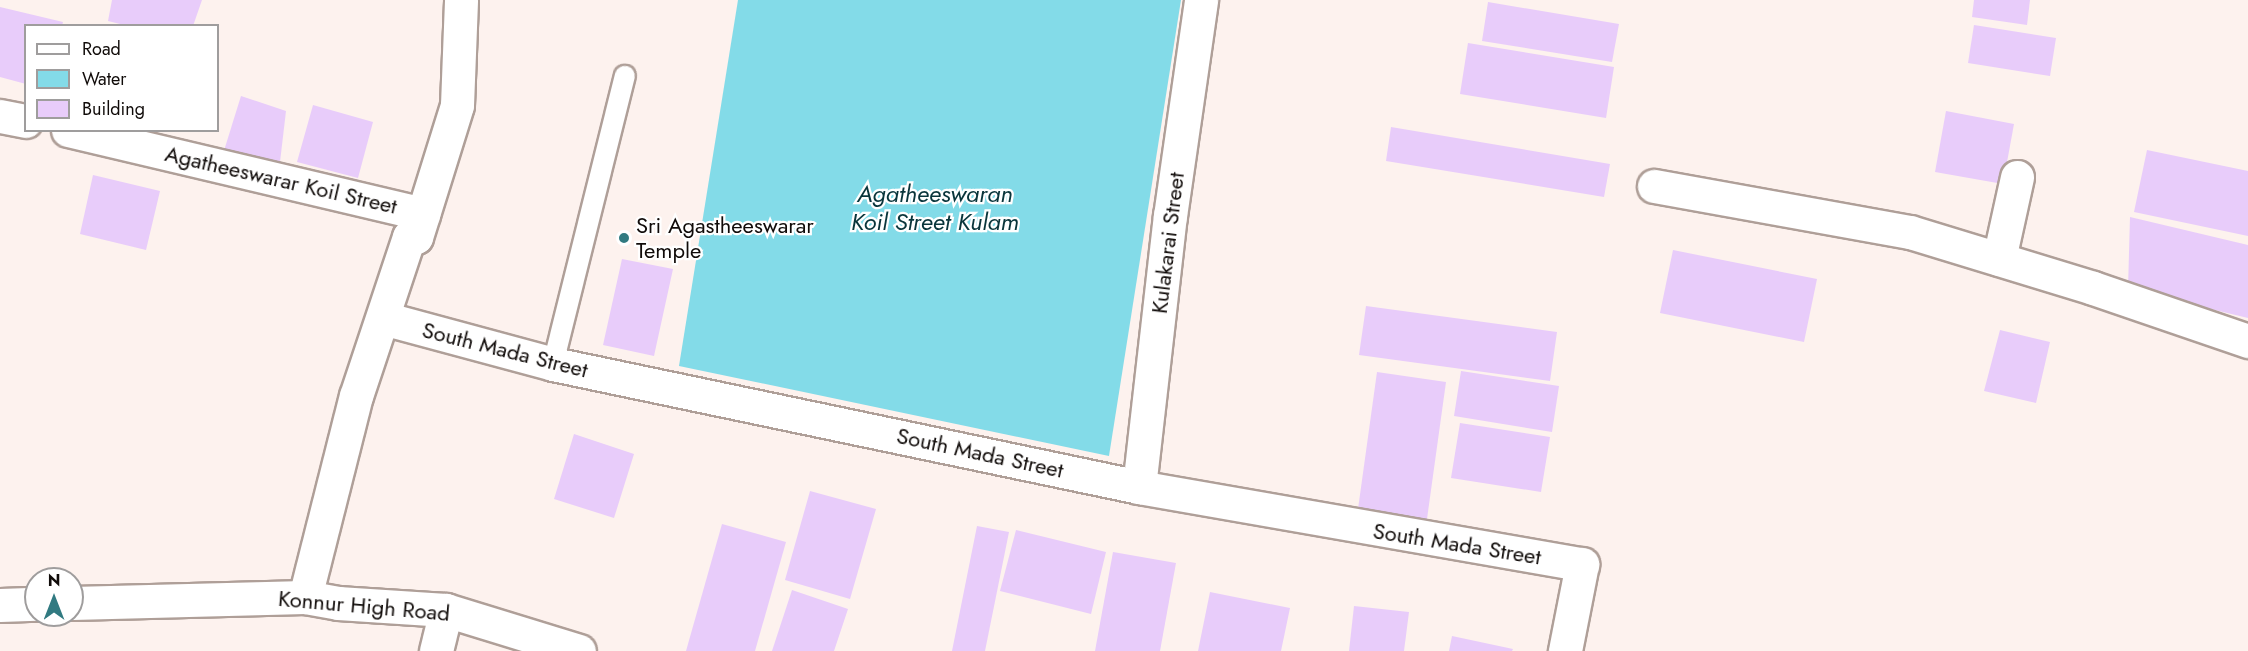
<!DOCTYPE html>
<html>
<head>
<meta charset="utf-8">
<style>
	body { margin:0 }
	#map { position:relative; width:2248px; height:651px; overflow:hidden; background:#fdf2ee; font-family:Jost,sans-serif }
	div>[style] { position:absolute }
	.water>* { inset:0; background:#83dbe8 }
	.building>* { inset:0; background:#e8ccfa }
	.roads { filter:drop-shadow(2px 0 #af9f98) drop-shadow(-2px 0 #af9f98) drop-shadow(0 2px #af9f98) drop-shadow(0 -2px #af9f98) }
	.service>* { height:20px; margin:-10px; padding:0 10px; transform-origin:10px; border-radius:10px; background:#fff }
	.minor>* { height:33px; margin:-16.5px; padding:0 16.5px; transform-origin:16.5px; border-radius:16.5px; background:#fff }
	.tertiary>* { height:33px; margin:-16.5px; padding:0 16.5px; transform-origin:16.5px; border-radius:16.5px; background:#fff }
	.secondary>* { height:33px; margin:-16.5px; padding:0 16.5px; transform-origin:16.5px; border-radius:16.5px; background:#fff }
	.dots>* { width:16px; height:16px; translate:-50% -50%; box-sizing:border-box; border:3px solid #fff; border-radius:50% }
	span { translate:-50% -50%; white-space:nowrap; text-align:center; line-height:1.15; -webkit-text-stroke:4.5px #fff; paint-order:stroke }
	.street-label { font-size:22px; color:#100b09 }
	.poi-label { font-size:22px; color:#100b09 }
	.left { translate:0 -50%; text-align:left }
	.water-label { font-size:24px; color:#09353b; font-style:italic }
	.legend { position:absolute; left:24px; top:24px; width:195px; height:108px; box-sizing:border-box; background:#fff; border:2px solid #9f9d9d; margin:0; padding:8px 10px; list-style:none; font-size:18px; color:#100b09 }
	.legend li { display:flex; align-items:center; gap:12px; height:30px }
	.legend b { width:30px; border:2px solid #9f9d9d }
	.north { position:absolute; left:24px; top:567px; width:60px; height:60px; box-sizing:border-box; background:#fff; border:2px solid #9f9d9d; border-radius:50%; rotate:0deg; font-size:16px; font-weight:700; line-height:24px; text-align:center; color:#100b09 }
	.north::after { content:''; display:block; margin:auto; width:21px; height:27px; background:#317a81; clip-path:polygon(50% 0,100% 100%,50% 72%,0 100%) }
</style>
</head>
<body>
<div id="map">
	<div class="water">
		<i style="clip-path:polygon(738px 0,1181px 0,1109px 456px,679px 366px)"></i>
	</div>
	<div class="building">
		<i style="clip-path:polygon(112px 0,202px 0,193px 26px,128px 26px,108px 21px)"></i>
		<i style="clip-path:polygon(1974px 0,2030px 0,2027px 25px,1972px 17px)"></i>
		<i style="clip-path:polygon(1488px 2px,1619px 24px,1612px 62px,1482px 41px)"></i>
		<i style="clip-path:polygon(0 7px,63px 22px,62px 26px,26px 26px,26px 84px,0 77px)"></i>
		<i style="clip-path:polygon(1974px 25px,2056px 38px,2050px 76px,1968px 63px)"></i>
		<i style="clip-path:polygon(1468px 43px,1614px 67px,1606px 118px,1460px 94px)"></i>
		<i style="clip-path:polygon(241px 96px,286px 111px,280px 162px,222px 157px)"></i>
		<i style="clip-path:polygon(313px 105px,373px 122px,358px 178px,297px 162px)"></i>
		<i style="clip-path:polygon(1946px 111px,2014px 124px,2003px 184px,1935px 172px)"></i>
		<i style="clip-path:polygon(1391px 127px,1610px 164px,1604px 197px,1386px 161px)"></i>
		<i style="clip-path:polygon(2147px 150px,2248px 171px,2248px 236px,2134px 212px)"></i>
		<i style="clip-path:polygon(93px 175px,160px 191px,146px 250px,80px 234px)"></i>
		<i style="clip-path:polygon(2130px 217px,2248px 245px,2248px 318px,2128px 289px)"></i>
		<i style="clip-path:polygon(1673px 250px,1817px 279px,1804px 342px,1660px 313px)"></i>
		<i style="clip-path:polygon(622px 259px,673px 269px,654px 356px,603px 345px)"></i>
		<i style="clip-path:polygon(1366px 306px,1557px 332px,1550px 381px,1359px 355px)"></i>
		<i style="clip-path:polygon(2000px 330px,2050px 342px,2036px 403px,1984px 391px)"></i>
		<i style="clip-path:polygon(1461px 371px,1559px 386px,1552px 432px,1454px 416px)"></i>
		<i style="clip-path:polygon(1377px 372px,1446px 382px,1427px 519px,1358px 509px)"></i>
		<i style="clip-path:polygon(1460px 423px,1550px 437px,1541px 492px,1451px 478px)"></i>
		<i style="clip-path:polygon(574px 434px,634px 454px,614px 518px,554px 499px)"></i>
		<i style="clip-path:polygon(810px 491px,876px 509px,850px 599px,785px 580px)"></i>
		<i style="clip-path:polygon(722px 524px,786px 542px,755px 651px,686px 651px)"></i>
		<i style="clip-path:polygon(977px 526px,1009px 532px,985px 651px,952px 651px)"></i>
		<i style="clip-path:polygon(1016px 530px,1106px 552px,1091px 614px,1000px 591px)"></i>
		<i style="clip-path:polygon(1113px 552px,1176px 563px,1160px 651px,1095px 651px)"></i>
		<i style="clip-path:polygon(792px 590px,848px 609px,834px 651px,772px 651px)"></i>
		<i style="clip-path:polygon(1210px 592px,1290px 608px,1281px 651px,1198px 651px)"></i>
		<i style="clip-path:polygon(1354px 606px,1409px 612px,1404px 651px,1349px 651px)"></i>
		<i style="clip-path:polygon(1452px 636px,1513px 649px,1512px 651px,1449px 651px)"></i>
	</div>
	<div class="roads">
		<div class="service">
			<i style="left:553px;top:364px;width:297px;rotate:-76deg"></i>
		</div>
		<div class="minor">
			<i style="left:0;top:116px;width:26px;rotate:11deg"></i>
			<i style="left:68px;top:130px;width:365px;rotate:13.3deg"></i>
			<i style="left:1654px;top:186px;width:260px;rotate:10.2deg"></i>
			<i style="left:1910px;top:232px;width:191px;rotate:17deg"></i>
			<i style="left:2093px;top:288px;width:164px;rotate:18.9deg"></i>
			<i style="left:1999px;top:259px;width:84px;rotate:-77.6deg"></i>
			<i style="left:383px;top:318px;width:176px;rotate:15.1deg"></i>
			<i style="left:553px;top:364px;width:599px;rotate:11.85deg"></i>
			<i style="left:1139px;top:487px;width:450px;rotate:9.9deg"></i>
			<i style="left:1582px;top:564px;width:89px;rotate:101.1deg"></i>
			<i style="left:1139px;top:487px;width:273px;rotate:-83.5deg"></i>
			<i style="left:1170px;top:216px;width:218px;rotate:-81.8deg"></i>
			<i style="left:436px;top:651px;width:42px;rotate:-76.3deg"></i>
		</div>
		<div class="tertiary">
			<i style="left:305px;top:597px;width:207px;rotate:-75.8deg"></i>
			<i style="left:356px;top:396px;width:168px;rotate:-71.6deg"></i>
			<i style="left:409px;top:237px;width:7px"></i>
			<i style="left:416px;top:237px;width:138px;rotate:-72.7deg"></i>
			<i style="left:457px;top:105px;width:105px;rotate:-87.8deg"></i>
		</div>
		<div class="secondary">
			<i style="left:72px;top:603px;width:233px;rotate:-1.5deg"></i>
			<i style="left:305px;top:597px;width:34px;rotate:10deg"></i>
			<i style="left:338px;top:603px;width:108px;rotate:3.7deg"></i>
			<i style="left:446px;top:610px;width:139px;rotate:17.1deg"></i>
			<i style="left:0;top:605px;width:36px;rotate:-2deg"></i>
		</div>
	</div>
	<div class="dots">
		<i style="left:624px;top:238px;background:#317a81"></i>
	</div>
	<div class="street-label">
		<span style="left:281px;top:180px;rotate:13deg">Agatheeswarar Koil Street</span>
		<span style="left:1168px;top:243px;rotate:-83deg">Kulakarai Street</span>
		<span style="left:505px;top:350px;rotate:14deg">South Mada Street</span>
		<span style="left:980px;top:453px;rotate:12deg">South Mada Street</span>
		<span style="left:1457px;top:544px;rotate:9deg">South Mada Street</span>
		<span style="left:364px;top:606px;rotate:5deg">Konnur High Road</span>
	</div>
	<div class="poi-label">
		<span class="left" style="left:636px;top:238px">Sri Agastheeswarar<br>Temple</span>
	</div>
	<div class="water-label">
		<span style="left:935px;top:208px">Agatheeswaran<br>Koil Street Kulam</span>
	</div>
	<ul class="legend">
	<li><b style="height:8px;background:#fff"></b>Road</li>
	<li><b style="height:16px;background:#83dbe8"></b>Water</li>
	<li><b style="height:16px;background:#e8ccfa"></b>Building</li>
	</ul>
	<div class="north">N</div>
</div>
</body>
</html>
